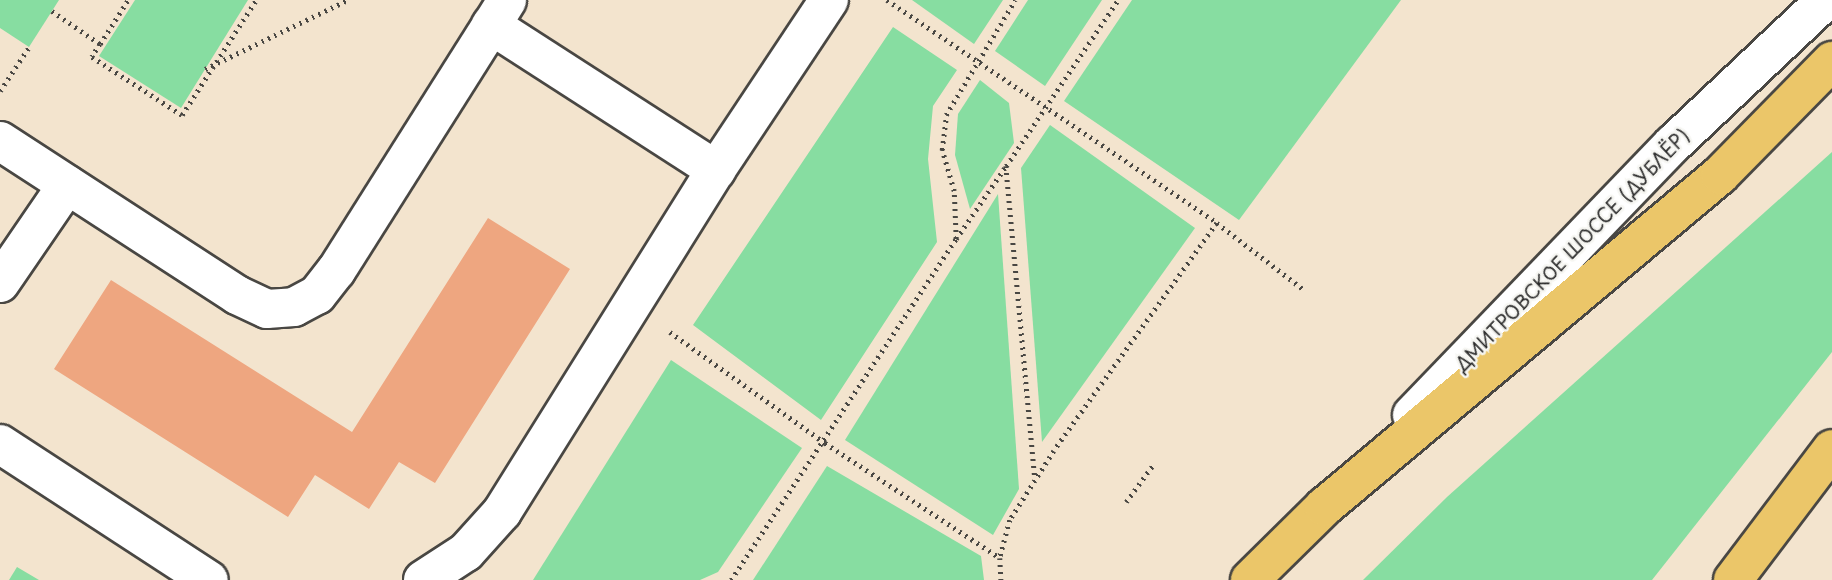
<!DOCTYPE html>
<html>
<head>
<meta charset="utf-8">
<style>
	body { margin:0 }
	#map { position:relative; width:1832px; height:580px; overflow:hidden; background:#f3e4ce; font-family:"Playpen Sans",sans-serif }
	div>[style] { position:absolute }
	.green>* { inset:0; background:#87dda1 }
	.building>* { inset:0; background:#eea680 }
	.path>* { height:4.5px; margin-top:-2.25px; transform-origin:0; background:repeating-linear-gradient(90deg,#494743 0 2px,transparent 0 7px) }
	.roads { filter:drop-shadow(2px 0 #494743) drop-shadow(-2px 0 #494743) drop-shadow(0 2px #494743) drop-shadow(0 -2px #494743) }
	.minor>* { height:38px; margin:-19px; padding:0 19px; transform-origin:19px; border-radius:19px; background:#fff }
	.highway>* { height:38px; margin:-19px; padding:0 19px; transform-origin:19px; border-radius:19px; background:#ebc669 }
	span { translate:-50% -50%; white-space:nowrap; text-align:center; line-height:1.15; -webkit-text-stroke:5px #f6f6f2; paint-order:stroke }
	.street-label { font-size:19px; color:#2b2b2b }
</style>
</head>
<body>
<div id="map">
	<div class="green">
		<i style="clip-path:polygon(0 0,59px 0,29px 47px,0 28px)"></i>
		<i style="clip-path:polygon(135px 0,248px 0,181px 108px,99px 56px)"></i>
		<i style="clip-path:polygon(912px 0,1003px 0,974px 44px)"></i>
		<i style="clip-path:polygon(1028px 0,1102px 0,1045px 86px,995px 51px)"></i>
		<i style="clip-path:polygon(1132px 0,1401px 0,1239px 220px,1064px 101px)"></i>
		<i style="clip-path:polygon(893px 27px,957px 70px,933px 106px,928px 159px,937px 242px,821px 420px,693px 325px)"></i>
		<i style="clip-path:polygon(980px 80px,1009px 103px,1014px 143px,970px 209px,955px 155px,958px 114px)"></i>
		<i style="clip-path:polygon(1050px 125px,1195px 228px,1042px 442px,1021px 168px)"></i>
		<i style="clip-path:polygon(1832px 152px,1832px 352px,1652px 580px,1363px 580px,1447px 497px)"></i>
		<i style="clip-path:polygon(998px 194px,1019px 489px,993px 535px,845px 440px)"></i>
		<i style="clip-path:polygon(671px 360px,802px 448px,718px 572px,700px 580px,533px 580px)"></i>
		<i style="clip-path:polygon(827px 466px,981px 556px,984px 580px,753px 580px)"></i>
		<i style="clip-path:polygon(17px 567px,39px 580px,9px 580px)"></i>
	</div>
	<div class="building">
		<i style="clip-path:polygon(488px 218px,570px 269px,435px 483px,399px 462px,369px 509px,315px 475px,288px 517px,54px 369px,111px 280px,352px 432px)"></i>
	</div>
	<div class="path">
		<i style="left:887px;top:0;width:398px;rotate:34deg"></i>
		<i style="left:1217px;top:223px;width:280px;rotate:125.6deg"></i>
		<i style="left:1054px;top:451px;width:82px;rotate:122.5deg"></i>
		<i style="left:1010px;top:520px;width:39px;rotate:105deg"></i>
		<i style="left:52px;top:11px;width:58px;rotate:34.5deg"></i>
		<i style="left:100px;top:44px;width:15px;rotate:122deg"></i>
		<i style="left:92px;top:57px;width:107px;rotate:32.8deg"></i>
		<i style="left:182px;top:115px;width:137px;rotate:-57.2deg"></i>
		<i style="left:100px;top:44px;width:52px;rotate:-57.5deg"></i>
		<i style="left:205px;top:69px;width:159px;rotate:-25.8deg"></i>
		<i style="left:0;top:91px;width:53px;rotate:-56.6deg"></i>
		<i style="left:1006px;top:166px;width:200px;rotate:-56deg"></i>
		<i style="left:1217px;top:223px;width:108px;rotate:37.5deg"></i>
		<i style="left:956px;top:239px;width:88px;rotate:-55.6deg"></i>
		<i style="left:1006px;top:166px;width:315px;rotate:84.7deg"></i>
		<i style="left:670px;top:332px;width:191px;rotate:35.6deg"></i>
		<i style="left:825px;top:443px;width:209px;rotate:33.3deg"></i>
		<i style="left:1000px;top:558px;width:22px;rotate:87deg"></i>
		<i style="left:1126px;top:502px;width:46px;rotate:-53.9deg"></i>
		<i style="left:731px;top:580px;width:409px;rotate:-56.6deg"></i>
		<i style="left:956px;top:239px;width:48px;rotate:-92.4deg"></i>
		<i style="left:954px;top:191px;width:43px;rotate:-106.3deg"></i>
		<i style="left:942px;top:150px;width:35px;rotate:-83deg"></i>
		<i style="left:946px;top:115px;width:134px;rotate:-59deg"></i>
	</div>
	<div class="roads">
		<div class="minor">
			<i style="left:491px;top:25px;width:268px;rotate:32.8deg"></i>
			<i style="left:0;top:141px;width:283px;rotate:33deg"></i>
			<i style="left:237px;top:295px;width:33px;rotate:25deg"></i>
			<i style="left:267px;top:309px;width:27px;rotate:-4deg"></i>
			<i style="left:294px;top:307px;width:26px;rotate:-28deg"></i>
			<i style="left:317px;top:295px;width:31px;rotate:-52deg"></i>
			<i style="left:336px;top:271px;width:320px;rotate:-57.7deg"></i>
			<i style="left:0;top:283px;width:119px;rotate:-55.6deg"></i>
			<i style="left:1412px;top:415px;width:376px;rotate:-46.1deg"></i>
			<i style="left:1673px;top:144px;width:210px;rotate:-43.3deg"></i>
			<i style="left:0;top:444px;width:249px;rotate:33.1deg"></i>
			<i style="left:423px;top:580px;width:51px;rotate:-33.1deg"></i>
			<i style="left:466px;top:552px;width:54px;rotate:-48deg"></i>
			<i style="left:502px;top:512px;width:403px;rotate:-58deg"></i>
			<i style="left:716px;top:170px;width:204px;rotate:-56.4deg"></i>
		</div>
		<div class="highway">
			<i style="left:1250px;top:580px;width:104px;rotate:-44.6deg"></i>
			<i style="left:1324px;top:507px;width:517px;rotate:-39.98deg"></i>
			<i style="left:1720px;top:175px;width:160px;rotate:-45.5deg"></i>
			<i style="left:1733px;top:580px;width:164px;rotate:-52.9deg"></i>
		</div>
	</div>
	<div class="street-label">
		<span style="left:1572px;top:250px;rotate:-46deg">ДМИТРОВСКОЕ ШОССЕ (ДУБЛЁР)</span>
	</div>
</div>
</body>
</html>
